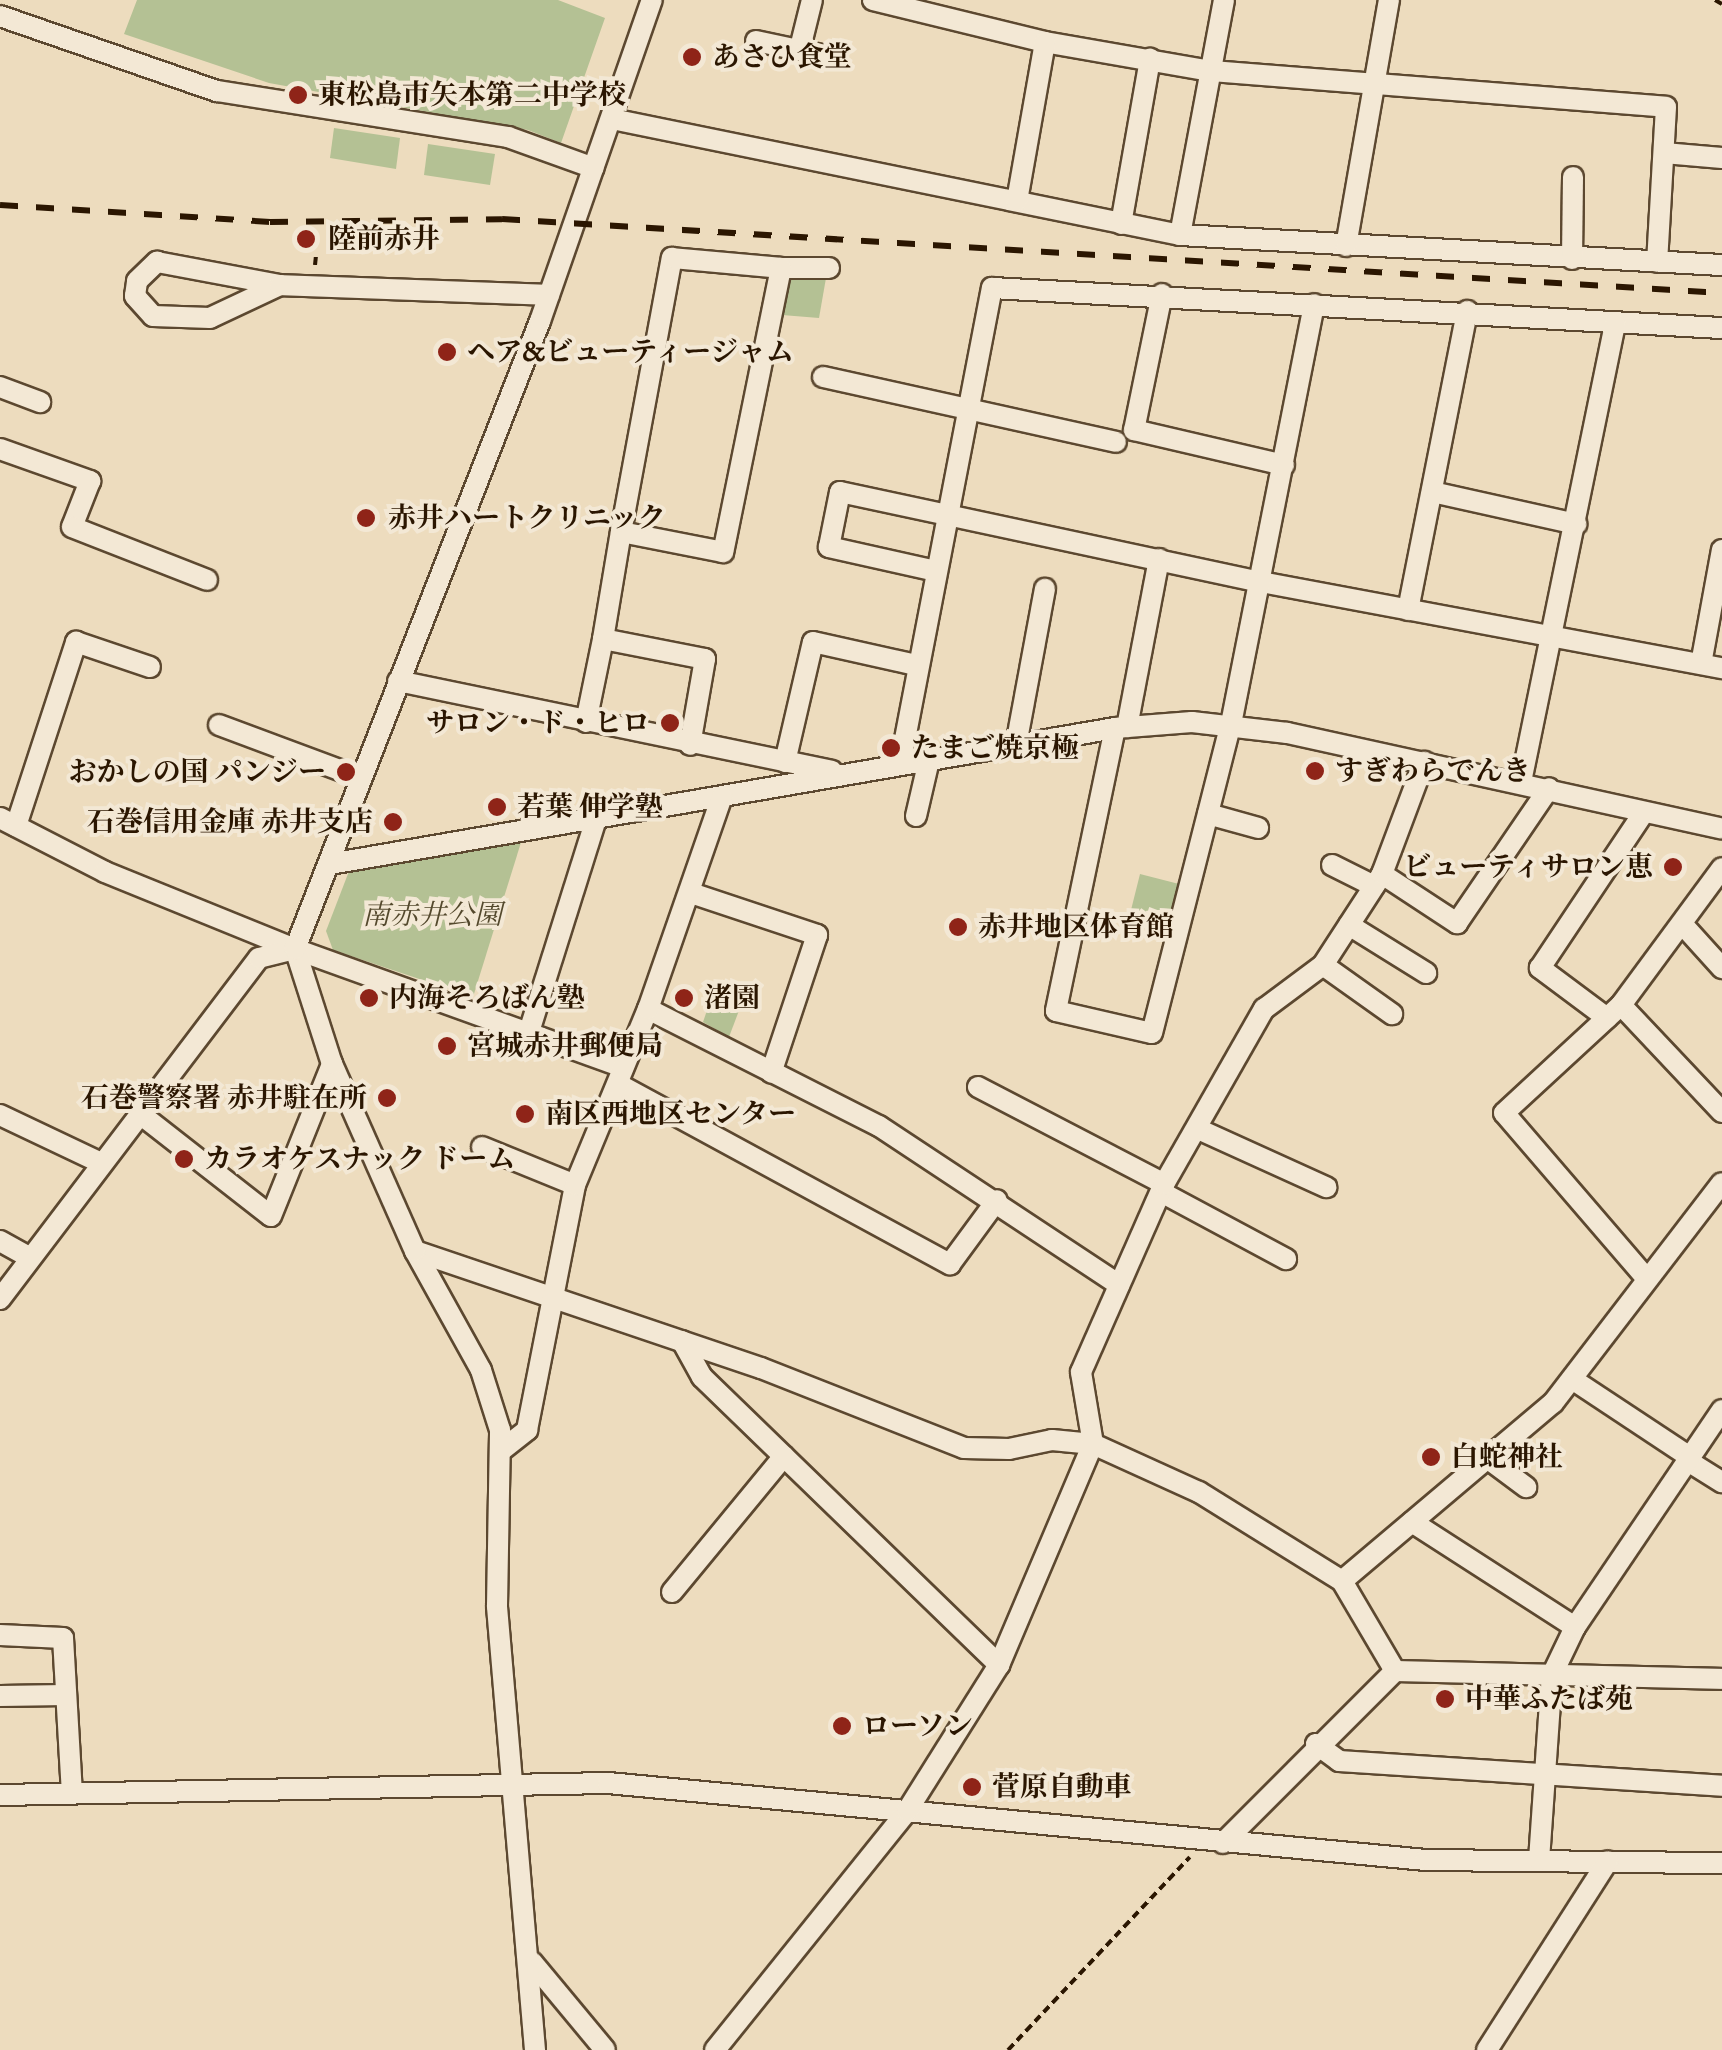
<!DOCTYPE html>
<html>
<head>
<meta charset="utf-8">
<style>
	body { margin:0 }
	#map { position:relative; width:1722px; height:2050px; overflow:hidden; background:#eddcbe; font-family:"IM FELL French Canon","Noto Serif JP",serif }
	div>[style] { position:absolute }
	.green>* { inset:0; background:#b4c194 }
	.path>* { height:4px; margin-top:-2px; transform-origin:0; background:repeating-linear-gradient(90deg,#2b1601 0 8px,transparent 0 13px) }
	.roads { filter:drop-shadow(2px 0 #5c4830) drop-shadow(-2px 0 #5c4830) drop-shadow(0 2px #5c4830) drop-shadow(0 -2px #5c4830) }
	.minor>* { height:20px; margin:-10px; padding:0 10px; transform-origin:10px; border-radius:10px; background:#f3e8d5 }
	.rail>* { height:6px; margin-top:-3px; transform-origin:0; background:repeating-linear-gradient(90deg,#2b1601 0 18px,transparent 0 36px) }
	.dots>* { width:28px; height:28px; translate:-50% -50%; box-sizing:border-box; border:5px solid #f3e8d5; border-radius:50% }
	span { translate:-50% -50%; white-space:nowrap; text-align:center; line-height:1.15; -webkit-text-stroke:8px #f3e8d5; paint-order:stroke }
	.poi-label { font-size:28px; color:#2b1601; font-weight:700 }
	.left { translate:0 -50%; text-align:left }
	.right { translate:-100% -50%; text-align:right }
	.park-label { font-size:28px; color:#54492d; font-style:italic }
</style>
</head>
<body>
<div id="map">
	<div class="green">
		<i style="clip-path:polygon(137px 0,558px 0,605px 18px,561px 143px,528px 130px,269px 83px,124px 34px)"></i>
		<i style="clip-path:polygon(334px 128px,400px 138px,396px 169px,330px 158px)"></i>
		<i style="clip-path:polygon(428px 144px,495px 154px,490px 185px,424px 175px)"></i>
		<i style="clip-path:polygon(792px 275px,826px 278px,819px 318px,782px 315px)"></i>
		<i style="clip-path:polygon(523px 836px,473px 997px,333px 950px,326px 931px,351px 866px)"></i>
		<i style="clip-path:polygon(1140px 874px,1179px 884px,1170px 920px,1131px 910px)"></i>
		<i style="clip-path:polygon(714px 990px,743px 1000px,729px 1037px,703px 1022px)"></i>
	</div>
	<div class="path">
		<i style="left:1715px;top:0;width:8px;rotate:30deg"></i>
		<i style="left:315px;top:265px;width:10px;rotate:-84deg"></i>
		<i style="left:1008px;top:2050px;width:265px;rotate:-46.7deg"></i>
	</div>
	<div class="roads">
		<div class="minor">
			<i style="left:873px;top:0;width:177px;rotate:13.7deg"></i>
			<i style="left:1045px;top:42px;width:169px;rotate:9.9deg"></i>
			<i style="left:1212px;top:71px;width:455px;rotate:4.5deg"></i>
			<i style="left:1666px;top:107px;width:155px;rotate:93.3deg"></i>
			<i style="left:0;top:16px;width:230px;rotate:19.1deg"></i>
			<i style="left:217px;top:91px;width:295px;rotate:9deg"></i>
			<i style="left:508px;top:137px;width:91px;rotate:19.8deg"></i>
			<i style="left:756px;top:41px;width:77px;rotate:12deg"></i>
			<i style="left:800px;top:48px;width:49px;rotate:-76deg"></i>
			<i style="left:612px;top:119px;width:580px;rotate:11.54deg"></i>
			<i style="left:1180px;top:235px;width:543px;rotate:3.17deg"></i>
			<i style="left:1664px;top:153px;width:58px;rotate:4.9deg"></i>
			<i style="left:1017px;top:201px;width:161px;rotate:-80deg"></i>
			<i style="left:1121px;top:224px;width:168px;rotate:-80deg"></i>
			<i style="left:1180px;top:235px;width:239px;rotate:-79.4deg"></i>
			<i style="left:1346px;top:246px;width:250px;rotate:-80.1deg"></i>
			<i style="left:1572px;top:259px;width:82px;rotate:-89.3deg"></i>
			<i style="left:781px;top:268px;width:48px"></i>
			<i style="left:280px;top:285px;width:77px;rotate:154.8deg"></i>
			<i style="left:210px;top:318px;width:57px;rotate:-178deg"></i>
			<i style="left:153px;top:316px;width:27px;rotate:-132deg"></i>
			<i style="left:135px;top:296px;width:15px;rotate:-82deg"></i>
			<i style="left:137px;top:281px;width:28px;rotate:-44deg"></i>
			<i style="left:157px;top:262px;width:125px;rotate:10.6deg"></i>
			<i style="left:280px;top:285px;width:269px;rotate:2.1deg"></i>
			<i style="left:1162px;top:294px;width:139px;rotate:101.6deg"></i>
			<i style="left:1134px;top:430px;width:154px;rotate:13.1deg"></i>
			<i style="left:823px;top:377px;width:300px;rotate:12.5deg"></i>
			<i style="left:0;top:387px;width:43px;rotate:20.6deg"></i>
			<i style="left:0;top:449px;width:96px;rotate:19.6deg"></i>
			<i style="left:90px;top:481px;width:49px;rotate:111.4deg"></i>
			<i style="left:72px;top:527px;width:145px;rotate:21.4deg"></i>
			<i style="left:1432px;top:492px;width:148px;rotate:12.5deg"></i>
			<i style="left:936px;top:571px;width:110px;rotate:-167.4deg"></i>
			<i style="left:829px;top:547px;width:56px;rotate:-78.7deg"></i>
			<i style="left:840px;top:492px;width:431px;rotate:12.1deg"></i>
			<i style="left:1261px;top:582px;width:469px;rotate:10.6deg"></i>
			<i style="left:1408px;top:610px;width:305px;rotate:-78.8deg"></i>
			<i style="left:603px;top:639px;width:104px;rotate:11.1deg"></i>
			<i style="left:705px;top:659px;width:87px;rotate:99.9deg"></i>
			<i style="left:1701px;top:664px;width:116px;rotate:-79.6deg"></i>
			<i style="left:398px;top:681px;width:443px;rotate:11.7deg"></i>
			<i style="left:586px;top:722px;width:85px;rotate:-78.4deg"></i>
			<i style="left:603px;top:639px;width:109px;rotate:-80.5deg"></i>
			<i style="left:621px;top:532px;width:279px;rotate:-79.5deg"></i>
			<i style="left:672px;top:258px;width:109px;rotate:5.2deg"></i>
			<i style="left:781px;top:268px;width:290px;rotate:101.5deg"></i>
			<i style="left:723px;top:552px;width:104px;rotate:-168.9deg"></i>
			<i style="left:219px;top:725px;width:152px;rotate:20.5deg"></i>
			<i style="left:1127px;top:727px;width:171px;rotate:-79.2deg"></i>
			<i style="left:1115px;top:728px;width:289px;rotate:101.8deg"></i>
			<i style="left:1056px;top:1011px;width:98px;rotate:12.9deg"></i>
			<i style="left:1152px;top:1033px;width:319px;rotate:-75.7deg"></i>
			<i style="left:1231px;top:724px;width:428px;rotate:-78.8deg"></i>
			<i style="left:1016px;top:745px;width:159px;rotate:-79.5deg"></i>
			<i style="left:785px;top:762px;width:123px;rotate:-76.9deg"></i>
			<i style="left:813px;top:642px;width:106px;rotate:12.6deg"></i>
			<i style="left:900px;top:765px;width:486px;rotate:-79.1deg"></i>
			<i style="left:992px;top:288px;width:731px;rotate:3.14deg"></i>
			<i style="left:1521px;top:782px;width:468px;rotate:-78.4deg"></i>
			<i style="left:1208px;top:814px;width:52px;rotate:15.6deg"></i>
			<i style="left:916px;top:816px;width:57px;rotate:-76.9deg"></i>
			<i style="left:0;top:818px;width:118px;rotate:27.2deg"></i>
			<i style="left:105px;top:872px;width:205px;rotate:22.1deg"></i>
			<i style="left:295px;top:949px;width:349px;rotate:19.8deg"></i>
			<i style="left:16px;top:826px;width:194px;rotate:-71.9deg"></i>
			<i style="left:76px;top:642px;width:78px;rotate:18.7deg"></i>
			<i style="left:330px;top:864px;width:797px;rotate:-9.83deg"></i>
			<i style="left:1115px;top:728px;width:77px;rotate:-4.5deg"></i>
			<i style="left:1192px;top:722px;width:96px;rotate:6.6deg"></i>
			<i style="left:1287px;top:733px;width:445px;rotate:12.4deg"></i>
			<i style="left:1332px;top:865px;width:47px;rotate:26.6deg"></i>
			<i style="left:1382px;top:874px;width:90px;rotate:33.2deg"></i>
			<i style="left:1457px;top:923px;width:163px;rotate:-55.7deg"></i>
			<i style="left:691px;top:893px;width:133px;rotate:18.4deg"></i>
			<i style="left:817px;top:935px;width:145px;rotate:108.4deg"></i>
			<i style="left:1349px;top:925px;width:91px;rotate:31.9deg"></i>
			<i style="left:1684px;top:926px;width:57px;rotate:47.9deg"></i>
			<i style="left:1323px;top:965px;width:85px;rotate:35.4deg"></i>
			<i style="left:1621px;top:1005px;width:147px;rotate:46.7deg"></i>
			<i style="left:648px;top:1009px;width:259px;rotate:26.9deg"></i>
			<i style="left:879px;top:1126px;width:288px;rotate:33.5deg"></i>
			<i style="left:1607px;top:1018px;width:84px;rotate:-143.3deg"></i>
			<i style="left:1540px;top:968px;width:187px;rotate:-56.3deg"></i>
			<i style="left:528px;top:1035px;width:230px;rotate:-72.5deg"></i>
			<i style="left:618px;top:1084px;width:378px;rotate:28.5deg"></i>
			<i style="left:950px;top:1264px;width:79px;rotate:-53.7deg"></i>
			<i style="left:978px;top:1087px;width:210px;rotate:27.5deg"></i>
			<i style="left:139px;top:1113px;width:167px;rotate:38deg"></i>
			<i style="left:271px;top:1216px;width:164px;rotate:-68.1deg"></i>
			<i style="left:0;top:1115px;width:112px;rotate:25.4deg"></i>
			<i style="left:1198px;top:1129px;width:141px;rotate:24.4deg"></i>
			<i style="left:482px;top:1147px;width:100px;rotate:22.2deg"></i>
			<i style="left:1161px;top:1192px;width:142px;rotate:28.2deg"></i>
			<i style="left:0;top:1241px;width:33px;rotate:29deg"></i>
			<i style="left:415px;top:1251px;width:365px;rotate:18.7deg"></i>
			<i style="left:761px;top:1368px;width:218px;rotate:21.5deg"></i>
			<i style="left:964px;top:1448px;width:45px;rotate:1.3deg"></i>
			<i style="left:1009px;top:1449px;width:44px;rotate:-11.8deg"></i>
			<i style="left:1052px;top:1440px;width:41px;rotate:5.6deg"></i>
			<i style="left:1093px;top:1444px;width:116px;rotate:24.4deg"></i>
			<i style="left:1199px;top:1492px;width:168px;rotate:31.9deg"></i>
			<i style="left:1342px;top:1581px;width:104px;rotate:59.5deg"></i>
			<i style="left:1647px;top:1279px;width:219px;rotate:-130.7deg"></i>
			<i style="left:1504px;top:1113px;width:159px;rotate:-42.7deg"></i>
			<i style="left:1621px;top:1005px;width:170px;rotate:-53.6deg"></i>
			<i style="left:0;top:1299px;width:428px;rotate:-52.8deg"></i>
			<i style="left:259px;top:958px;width:37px;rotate:-14deg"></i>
			<i style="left:682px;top:1341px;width:41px;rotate:60.9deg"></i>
			<i style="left:702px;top:1377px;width:414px;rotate:44.1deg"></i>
			<i style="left:1572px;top:1379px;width:141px;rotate:33.5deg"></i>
			<i style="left:503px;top:1449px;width:31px;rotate:-38deg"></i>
			<i style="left:527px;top:1430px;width:250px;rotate:-78.9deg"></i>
			<i style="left:575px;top:1185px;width:191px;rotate:-67.5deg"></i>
			<i style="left:648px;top:1009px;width:225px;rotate:-70.8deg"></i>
			<i style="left:1487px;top:1458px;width:49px;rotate:36.6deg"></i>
			<i style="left:1688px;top:1461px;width:40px;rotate:32deg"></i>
			<i style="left:1412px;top:1522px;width:194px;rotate:32.8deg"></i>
			<i style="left:1342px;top:1581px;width:276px;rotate:-40.2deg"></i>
			<i style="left:1553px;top:1403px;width:277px;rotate:-52.5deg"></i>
			<i style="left:672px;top:1592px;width:176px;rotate:-50.5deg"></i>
			<i style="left:0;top:1635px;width:63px;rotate:2.7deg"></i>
			<i style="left:63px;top:1638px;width:156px;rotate:86.7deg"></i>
			<i style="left:0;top:1696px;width:66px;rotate:-0.9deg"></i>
			<i style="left:1316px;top:1744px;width:29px;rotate:36deg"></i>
			<i style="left:1339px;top:1761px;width:384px;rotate:3.7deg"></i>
			<i style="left:0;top:1795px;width:608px;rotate:-1.13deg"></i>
			<i style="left:608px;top:1783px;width:821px;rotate:5.38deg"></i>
			<i style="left:1425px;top:1860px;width:297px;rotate:0.6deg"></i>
			<i style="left:1223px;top:1843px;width:243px;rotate:-45deg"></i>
			<i style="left:1395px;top:1671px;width:327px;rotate:1.4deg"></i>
			<i style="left:1539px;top:1860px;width:185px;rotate:-86deg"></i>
			<i style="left:1552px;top:1675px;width:53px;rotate:-64.4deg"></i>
			<i style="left:1575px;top:1627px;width:262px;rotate:-55.9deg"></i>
			<i style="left:532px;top:1962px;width:114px;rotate:50.3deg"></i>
			<i style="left:535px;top:2050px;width:446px;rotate:-94.9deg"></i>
			<i style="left:497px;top:1606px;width:176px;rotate:-89deg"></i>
			<i style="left:500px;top:1430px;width:63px;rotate:-107.6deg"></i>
			<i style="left:481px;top:1370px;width:136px;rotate:-119deg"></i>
			<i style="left:415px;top:1251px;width:205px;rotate:-113.9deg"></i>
			<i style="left:332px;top:1064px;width:121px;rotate:-107.8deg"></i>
			<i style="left:295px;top:949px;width:674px;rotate:-68.69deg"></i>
			<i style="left:540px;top:321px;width:340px;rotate:-70.8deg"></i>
			<i style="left:715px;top:2050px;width:307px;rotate:-51.2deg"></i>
			<i style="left:907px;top:1811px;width:173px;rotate:-57.8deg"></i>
			<i style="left:999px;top:1665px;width:240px;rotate:-67deg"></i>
			<i style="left:1093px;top:1444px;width:73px;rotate:-99.5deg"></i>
			<i style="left:1081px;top:1372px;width:206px;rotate:-66.2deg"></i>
			<i style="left:1164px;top:1184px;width:202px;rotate:-60.3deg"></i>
			<i style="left:1264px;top:1009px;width:74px;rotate:-36.7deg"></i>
			<i style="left:1323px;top:965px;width:108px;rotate:-57deg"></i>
			<i style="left:1382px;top:874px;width:120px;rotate:-69.4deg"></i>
			<i style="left:1487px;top:2050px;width:224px;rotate:-57.4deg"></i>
		</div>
	</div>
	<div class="rail">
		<i style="left:0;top:205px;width:271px;rotate:3.6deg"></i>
		<i style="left:270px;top:222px;width:232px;rotate:-0.7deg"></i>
		<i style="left:502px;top:219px;width:1222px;rotate:3.47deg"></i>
	</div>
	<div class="dots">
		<i style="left:692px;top:57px;background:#8f2418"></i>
		<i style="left:298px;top:95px;background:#8f2418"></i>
		<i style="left:306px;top:239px;background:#8f2418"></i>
		<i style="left:447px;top:352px;background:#8f2418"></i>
		<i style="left:366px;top:518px;background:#8f2418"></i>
		<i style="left:670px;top:723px;background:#8f2418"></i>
		<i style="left:891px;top:748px;background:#8f2418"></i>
		<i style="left:1315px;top:771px;background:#8f2418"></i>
		<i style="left:346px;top:772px;background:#8f2418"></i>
		<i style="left:497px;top:807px;background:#8f2418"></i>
		<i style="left:393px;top:822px;background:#8f2418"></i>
		<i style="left:1673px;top:867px;background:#8f2418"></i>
		<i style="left:958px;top:927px;background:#8f2418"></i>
		<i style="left:369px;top:998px;background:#8f2418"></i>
		<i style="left:684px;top:998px;background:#8f2418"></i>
		<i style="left:447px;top:1046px;background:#8f2418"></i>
		<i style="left:387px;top:1098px;background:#8f2418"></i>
		<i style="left:525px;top:1114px;background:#8f2418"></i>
		<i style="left:184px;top:1159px;background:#8f2418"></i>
		<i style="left:1431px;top:1457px;background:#8f2418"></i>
		<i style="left:1445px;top:1699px;background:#8f2418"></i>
		<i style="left:842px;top:1726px;background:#8f2418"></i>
		<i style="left:972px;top:1787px;background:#8f2418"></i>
	</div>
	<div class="poi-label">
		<span class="left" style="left:712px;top:57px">あさひ食堂</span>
		<span class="left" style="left:318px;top:95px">東松島市矢本第二中学校</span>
		<span class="left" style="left:328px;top:239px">陸前赤井</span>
		<span class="left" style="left:467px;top:352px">ヘア&amp;ビューティージャム</span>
		<span class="left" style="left:388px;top:518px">赤井ハートクリニック</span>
		<span class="right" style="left:650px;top:723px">サロン・ド・ヒロ</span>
		<span class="left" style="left:911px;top:748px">たまご焼京極</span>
		<span class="left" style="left:1335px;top:771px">すぎわらでんき</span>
		<span class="right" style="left:326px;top:772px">おかしの国 パンジー</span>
		<span class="left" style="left:517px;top:807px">若葉 伸学塾</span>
		<span class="right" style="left:373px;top:822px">石巻信用金庫 赤井支店</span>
		<span class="right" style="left:1653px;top:867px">ビューティサロン恵</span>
		<span class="left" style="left:978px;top:927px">赤井地区体育館</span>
		<span class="left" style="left:389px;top:998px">内海そろばん塾</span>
		<span class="left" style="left:704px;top:998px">渚園</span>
		<span class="left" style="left:467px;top:1046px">宮城赤井郵便局</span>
		<span class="right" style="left:367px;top:1098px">石巻警察署 赤井駐在所</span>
		<span class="left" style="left:545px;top:1114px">南区西地区センター</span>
		<span class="left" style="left:204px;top:1159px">カラオケスナック ドーム</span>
		<span class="left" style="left:1451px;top:1457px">白蛇神社</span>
		<span class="left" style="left:1465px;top:1699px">中華ふたば苑</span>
		<span class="left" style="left:862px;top:1726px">ローソン</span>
		<span class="left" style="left:992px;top:1787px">菅原自動車</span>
	</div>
	<div class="park-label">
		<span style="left:432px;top:915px">南赤井公園</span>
	</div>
</div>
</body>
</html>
